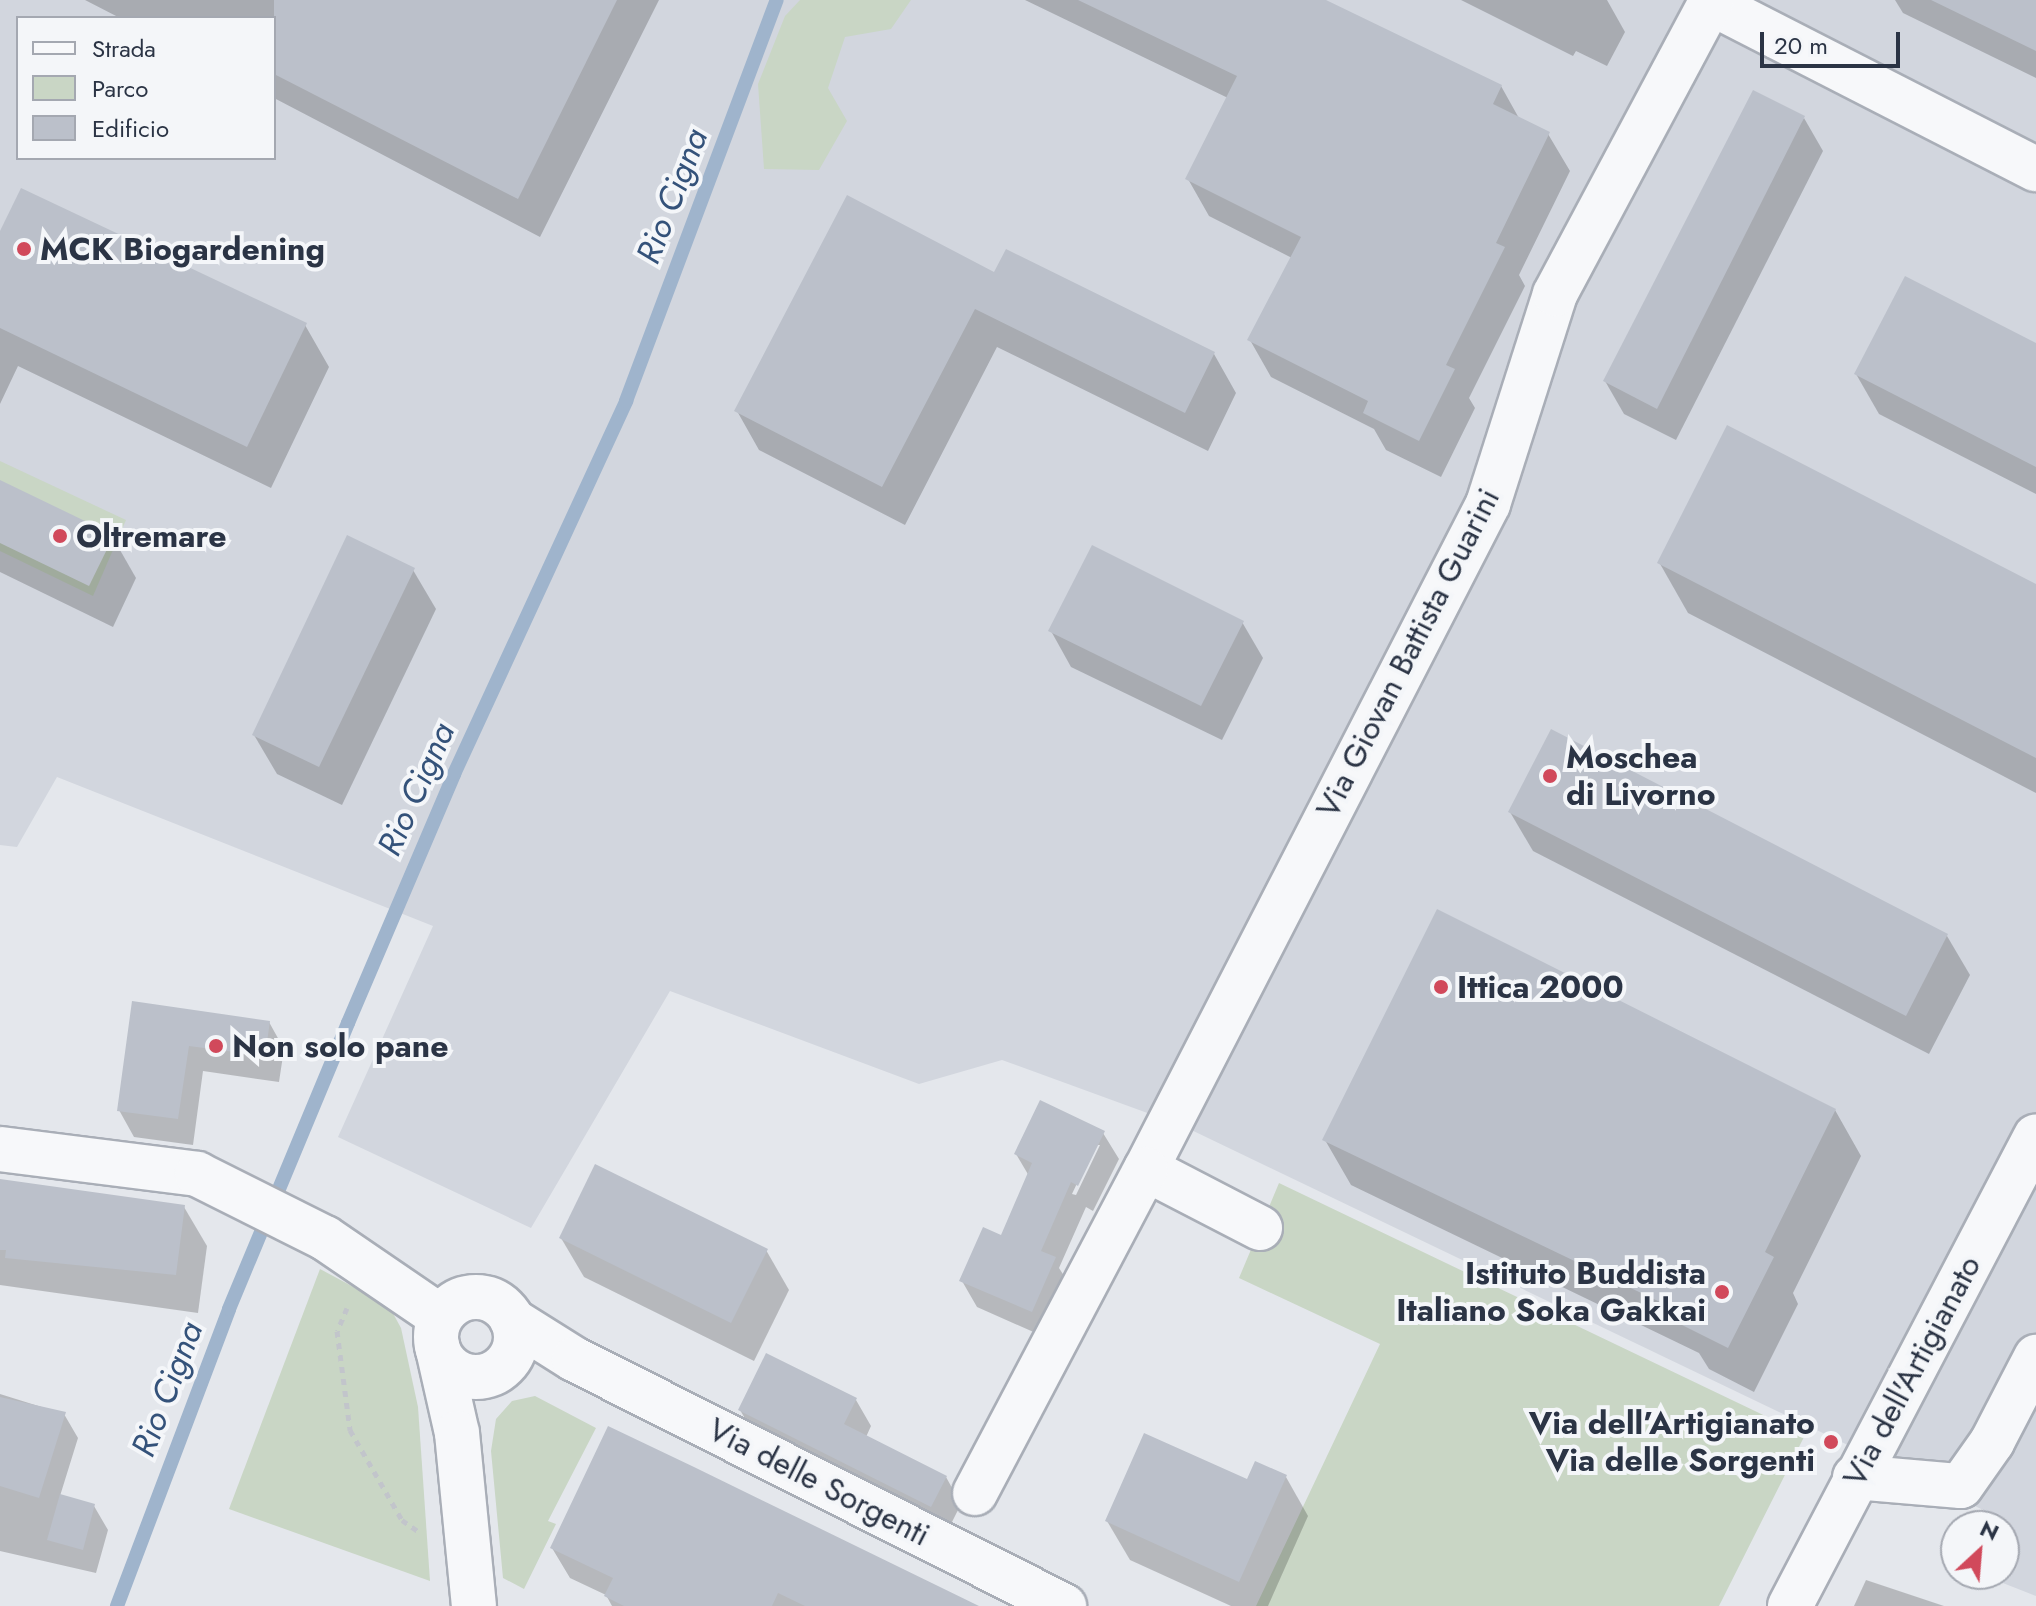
<!DOCTYPE html>
<html>
<head>
<meta charset="utf-8">
<style>
	body { margin:0 }
	#map { position:relative; width:2036px; height:1606px; overflow:hidden; background:#e4e7ec; font-family:Jost,sans-serif }
	div>[style] { position:absolute }
	.built>* { inset:0; background:#d2d6de }
	.green>* { inset:0; background:#c9d6c5 }
	.shadow>* { inset:0; background:#0003 }
	.stream>* { height:14px; margin:-7px; padding:0 7px; transform-origin:7px; border-radius:7px; background:#9fb4cc }
	.building>* { inset:0; background:#bbc0ca }
	.path>* { height:5px; margin-top:-2.5px; transform-origin:0; background:repeating-linear-gradient(90deg,#c2c5cb 0 6px,transparent 0 12px) }
	.roads { filter:drop-shadow(2px 0 #a9aeb7) drop-shadow(-2px 0 #a9aeb7) drop-shadow(0 2px #a9aeb7) drop-shadow(0 -2px #a9aeb7) }
	.minor>* { height:44px; margin:-22px; padding:0 22px; transform-origin:22px; border-radius:22px; background:#f7f8fa }
	.minor>.ring { margin:-22px; padding:0; box-sizing:content-box; background:none; border:44px solid #f7f8fa; border-radius:50% }
	.dots>* { width:22px; height:22px; translate:-50% -50%; box-sizing:border-box; border:4px solid #f4f6f9; border-radius:50% }
	span { translate:-50% -50%; white-space:nowrap; text-align:center; line-height:1.15; -webkit-text-stroke:8px #f4f6f9; paint-order:stroke }
	.poi-label { font-size:32px; color:#2b3445; font-weight:700 }
	.left { translate:0 -50%; text-align:left }
	.right { translate:-100% -50%; text-align:right }
	.street-label { font-size:32px; color:#2b3445 }
	.water-label { font-size:34px; color:#34527a; font-style:italic }
	.legend { position:absolute; left:16px; top:16px; width:260px; height:144px; box-sizing:border-box; background:#f4f6f9; border:2px solid #a4a8b1; margin:0; padding:10px 14px; list-style:none; font-size:24px; color:#2b3445 }
	.legend li { display:flex; align-items:center; gap:16px; height:40px }
	.legend b { width:40px; border:2px solid #a4a8b1 }
	.north { position:absolute; left:1940px; top:1510px; width:80px; height:80px; box-sizing:border-box; background:#f4f6f9; border:2px solid #a4a8b1; border-radius:50%; rotate:26deg; font-size:22px; font-weight:700; line-height:32px; text-align:center; color:#2b3445 }
	.north::after { content:''; display:block; margin:auto; width:28px; height:36px; background:#d1495b; clip-path:polygon(50% 0,100% 100%,50% 72%,0 100%) }
	.scale { position:absolute; left:1760px; top:32px; width:140px; height:36px; box-sizing:border-box; border:4px solid #2b3445; border-top:0; padding-left:10px; font-size:24px; line-height:28px; white-space:nowrap; color:#2b3445; -webkit-text-stroke:6px #f4f6f9; paint-order:stroke }
</style>
</head>
<body>
<div id="map">
	<div class="built">
		<i style="clip-path:polygon(evenodd,0 0,2036px 0,2036px 1596px,1980px 1574px,2004px 1574px,2002px 1519px,1183px 1126px,1002px 1060px,919px 1084px,670px 991px,531px 1228px,338px 1137px,433px 926px,57px 777px,17px 847px,0 845px,0 0,18px 18px,274px 18px,274px 158px,18px 158px,18px 18px)"></i>
	</div>
	<div class="green">
		<i style="clip-path:polygon(800px 0,911px 0,891px 29px,845px 37px,828px 88px,847px 121px,819px 170px,764px 169px,758px 84px,785px 16px)"></i>
		<i style="clip-path:polygon(0 461px,126px 520px,93px 596px,0 551px)"></i>
		<i style="clip-path:polygon(1279px 1183px,1805px 1435px,1719px 1606px,1256px 1606px,1380px 1344px,1239px 1278px)"></i>
		<i style="clip-path:polygon(320px 1269px,389px 1306px,401px 1328px,418px 1407px,430px 1581px,229px 1509px)"></i>
		<i style="clip-path:polygon(535px 1396px,596px 1428px,548px 1521px,556px 1524px,524px 1589px,503px 1578px,491px 1451px,496px 1419px,512px 1401px)"></i>
	</div>
	<div class="shadow">
		<i style="clip-path:polygon(85px 0,659px 0,540px 237px,274px 98px,274px 18px,120px 18px)"></i>
		<i style="clip-path:polygon(1025px 0,1322px 0,1501px 86px,1520px 120px,1548px 134px,1570px 171px,1519px 275px,1525px 286px,1469px 398px,1475px 408px,1441px 477px,1386px 450px,1374px 429px,1271px 377px,1250px 340px,1292px 258px,1209px 216px,1188px 179px,1228px 98px)"></i>
		<i style="clip-path:polygon(1461px 0,1607px 0,1625px 32px,1607px 66px,1576px 51px,1573px 56px)"></i>
		<i style="clip-path:polygon(1895px 0,2036px 0,2036px 78px,1903px 13px)"></i>
		<i style="clip-path:polygon(1804px 118px,1823px 151px,1676px 440px,1624px 414px,1605px 381px)"></i>
		<i style="clip-path:polygon(0 236px,305px 325px,329px 367px,271px 488px,18px 366px,0 404px)"></i>
		<i style="clip-path:polygon(995px 275px,1214px 354px,1236px 393px,1208px 451px,997px 347px,905px 525px,759px 450px,737px 411px)"></i>
		<i style="clip-path:polygon(2036px 345px,2036px 494px,1879px 414px,1856px 374px)"></i>
		<i style="clip-path:polygon(0 482px,112px 536px,136px 578px,113px 627px,0 572px)"></i>
		<i style="clip-path:polygon(1659px 562px,2036px 586px,2036px 793px,1688px 613px)"></i>
		<i style="clip-path:polygon(413px 570px,436px 609px,342px 805px,277px 774px,254px 735px)"></i>
		<i style="clip-path:polygon(1242px 622px,1263px 658px,1222px 740px,1071px 667px,1051px 631px)"></i>
		<i style="clip-path:polygon(1510px 812px,1947px 936px,1970px 975px,1929px 1054px,1533px 851px)"></i>
		<i style="clip-path:polygon(134px 1004px,269px 1022px,284px 1049px,279px 1082px,203px 1071px,193px 1145px,134px 1137px,119px 1110px)"></i>
		<i style="clip-path:polygon(1835px 1110px,1861px 1156px,1793px 1293px,1798px 1304px,1754px 1392px,1709px 1369px,1699px 1353px,1351px 1185px,1325px 1140px)"></i>
		<i style="clip-path:polygon(evenodd,1103px 1133px,1119px 1159px,1093px 1211px,1086px 1207px,1059px 1268px,1070px 1285px,1047px 1338px,977px 1307px,962px 1281px,1002px 1238px,1029px 1176px,1016px 1154px,1103px 1133px,1095px 1145px,1100px 1145px,1076px 1195px,1072px 1194px,1095px 1145px)"></i>
		<i style="clip-path:polygon(0 1181px,184px 1207px,207px 1246px,198px 1313px,0 1285px)"></i>
		<i style="clip-path:polygon(561px 1238px,766px 1250px,789px 1290px,754px 1361px,584px 1277px)"></i>
		<i style="clip-path:polygon(0 1394px,64px 1414px,78px 1438px,60px 1496px,94px 1506px,108px 1530px,96px 1573px,0 1551px)"></i>
		<i style="clip-path:polygon(856px 1400px,871px 1426px,866px 1437px,946px 1477px,961px 1504px,947px 1532px,756px 1437px,740px 1410px)"></i>
		<i style="clip-path:polygon(1286px 1477px,1308px 1516px,1268px 1606px,1231px 1606px,1130px 1560px,1107px 1521px,1248px 1481px)"></i>
		<i style="clip-path:polygon(552px 1548px,974px 1606px,612px 1606px,606px 1595px,570px 1578px)"></i>
		<i style="clip-path:polygon(1866px 1580px,1944px 1606px,1854px 1606px)"></i>
	</div>
	<div class="stream">
		<i style="left:117px;top:1606px;width:317px;rotate:-69.3deg"></i>
		<i style="left:229px;top:1309px;width:310px;rotate:-67.4deg"></i>
		<i style="left:348px;top:1023px;width:271px;rotate:-66.9deg"></i>
		<i style="left:454px;top:774px;width:411px;rotate:-65.2deg"></i>
		<i style="left:626px;top:401px;width:428px;rotate:-69.4deg"></i>
	</div>
	<div class="building">
		<i style="clip-path:polygon(274px 0,617px 0,518px 199px,274px 74px)"></i>
		<i style="clip-path:polygon(1078px 0,1326px 0,1502px 85px,1493px 104px,1550px 132px,1496px 243px,1505px 247px,1446px 365px,1455px 369px,1419px 441px,1363px 413px,1368px 401px,1247px 340px,1301px 237px,1185px 179px,1237px 76px)"></i>
		<i style="clip-path:polygon(1931px 0,2036px 0,2036px 51px)"></i>
		<i style="clip-path:polygon(1753px 90px,1805px 116px,1657px 409px,1603px 381px)"></i>
		<i style="clip-path:polygon(21px 188px,307px 323px,247px 447px,0 328px,0 231px)"></i>
		<i style="clip-path:polygon(847px 195px,994px 272px,1006px 249px,1215px 352px,1185px 413px,975px 309px,882px 487px,734px 411px)"></i>
		<i style="clip-path:polygon(1905px 276px,2036px 343px,2036px 467px,1854px 374px)"></i>
		<i style="clip-path:polygon(1727px 425px,2036px 584px,2036px 758px,1657px 563px)"></i>
		<i style="clip-path:polygon(0 480px,114px 535px,89px 586px,0 543px)"></i>
		<i style="clip-path:polygon(347px 535px,415px 568px,319px 767px,252px 735px)"></i>
		<i style="clip-path:polygon(1092px 545px,1244px 621px,1201px 706px,1048px 631px)"></i>
		<i style="clip-path:polygon(1551px 729px,1948px 934px,1906px 1016px,1508px 812px)"></i>
		<i style="clip-path:polygon(1437px 909px,1836px 1109px,1765px 1252px,1774px 1257px,1728px 1348px,1680px 1324px,1685px 1314px,1322px 1140px)"></i>
		<i style="clip-path:polygon(132px 1001px,270px 1021px,265px 1056px,189px 1046px,178px 1119px,117px 1111px)"></i>
		<i style="clip-path:polygon(1040px 1100px,1105px 1131px,1078px 1186px,1071px 1182px,1041px 1251px,1056px 1257px,1032px 1312px,959px 1281px,983px 1227px,1001px 1235px,1032px 1163px,1014px 1154px)"></i>
		<i style="clip-path:polygon(595px 1164px,768px 1249px,731px 1323px,559px 1238px)"></i>
		<i style="clip-path:polygon(0 1179px,185px 1205px,176px 1275px,5px 1258px,6px 1250px,0 1250px)"></i>
		<i style="clip-path:polygon(766px 1353px,857px 1398px,844px 1424px,947px 1476px,931px 1507px,738px 1410px)"></i>
		<i style="clip-path:polygon(0 1397px,66px 1412px,39px 1498px,0 1486px)"></i>
		<i style="clip-path:polygon(608px 1426px,694px 1467px,979px 1606px,805px 1606px,778px 1593px,772px 1606px,624px 1606px,604px 1596px,613px 1578px,550px 1548px)"></i>
		<i style="clip-path:polygon(1144px 1433px,1247px 1479px,1255px 1461px,1287px 1475px,1239px 1582px,1105px 1521px)"></i>
		<i style="clip-path:polygon(60px 1494px,95px 1504px,83px 1550px,47px 1540px)"></i>
	</div>
	<div class="path">
		<i style="left:347px;top:1308px;width:25px;rotate:113deg"></i>
		<i style="left:337px;top:1331px;width:100px;rotate:82.5deg"></i>
		<i style="left:350px;top:1430px;width:104px;rotate:60deg"></i>
		<i style="left:402px;top:1520px;width:21px;rotate:35deg"></i>
	</div>
	<div class="roads">
		<div class="minor">
			<i style="left:1711px;top:3px;width:365px;rotate:27.1deg"></i>
			<i style="left:0;top:1149px;width:199px;rotate:7.2deg"></i>
			<i style="left:197px;top:1174px;width:143px;rotate:26.6deg"></i>
			<i style="left:325px;top:1238px;width:140px;rotate:34.3deg"></i>
			<i style="left:1260px;top:1228px;width:128px;rotate:-152.6deg"></i>
			<i style="left:1146px;top:1169px;width:748px;rotate:-62.78deg"></i>
			<i style="left:1488px;top:504px;width:220px;rotate:-72.3deg"></i>
			<i style="left:1555px;top:294px;width:333px;rotate:-61.9deg"></i>
			<i class="ring" style="left:436px;top:1297px;width:36px;height:36px"></i>
			<i style="left:512px;top:1320px;width:73px;rotate:32.2deg"></i>
			<i style="left:574px;top:1359px;width:549px;rotate:26.75deg"></i>
			<i style="left:437px;top:1345px;width:90px;rotate:77.2deg"></i>
			<i style="left:457px;top:1433px;width:174px;rotate:84.4deg"></i>
			<i style="left:1855px;top:1477px;width:106px;rotate:4.9deg"></i>
			<i style="left:1961px;top:1486px;width:54px;rotate:-54.8deg"></i>
			<i style="left:1992px;top:1442px;width:96px;rotate:-62.6deg"></i>
			<i style="left:975px;top:1493px;width:366px;rotate:-62.2deg"></i>
			<i style="left:1790px;top:1606px;width:530px;rotate:-62.37deg"></i>
		</div>
	</div>
	<div class="dots">
		<i style="left:24px;top:249px;background:#d1495b"></i>
		<i style="left:60px;top:536px;background:#d1495b"></i>
		<i style="left:1550px;top:776px;background:#d1495b"></i>
		<i style="left:1441px;top:987px;background:#d1495b"></i>
		<i style="left:216px;top:1046px;background:#d1495b"></i>
		<i style="left:1722px;top:1292px;background:#d1495b"></i>
		<i style="left:1831px;top:1442px;background:#d1495b"></i>
	</div>
	<div class="poi-label">
		<span class="left" style="left:40px;top:249px">MCK Biogardening</span>
		<span class="left" style="left:76px;top:536px">Oltremare</span>
		<span class="left" style="left:1566px;top:776px">Moschea<br>di Livorno</span>
		<span class="left" style="left:1457px;top:987px">Ittica 2000</span>
		<span class="left" style="left:232px;top:1046px">Non solo pane</span>
		<span class="right" style="left:1706px;top:1292px">Istituto Buddista<br>Italiano Soka Gakkai</span>
		<span class="right" style="left:1815px;top:1442px">Via dell’Artigianato<br>Via delle Sorgenti</span>
	</div>
	<div class="street-label">
		<span style="left:1408px;top:653px;rotate:-63deg">Via Giovan Battista Guarini</span>
		<span style="left:1912px;top:1371px;rotate:-62deg">Via dell'Artigianato</span>
		<span style="left:819px;top:1482px;rotate:27deg">Via delle Sorgenti</span>
	</div>
	<div class="water-label">
		<span style="left:672px;top:196px;rotate:-69deg">Rio Cigna</span>
		<span style="left:416px;top:789px;rotate:-66deg">Rio Cigna</span>
		<span style="left:167px;top:1389px;rotate:-69deg">Rio Cigna</span>
	</div>
	<ul class="legend">
	<li><b style="height:10px;background:#f7f8fa"></b>Strada</li>
	<li><b style="height:22px;background:#c9d6c5"></b>Parco</li>
	<li><b style="height:22px;background:#bbc0ca"></b>Edificio</li>
	</ul>
	<div class="north">N</div>
	<div class="scale">20 m</div>
</div>
</body>
</html>
